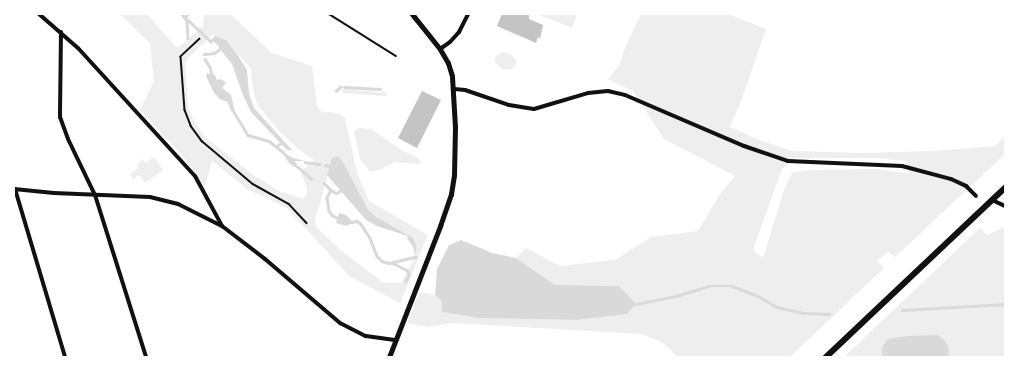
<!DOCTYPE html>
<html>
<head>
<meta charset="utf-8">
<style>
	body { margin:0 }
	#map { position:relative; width:1019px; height:371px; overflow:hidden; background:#fff; font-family:"Exo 2",sans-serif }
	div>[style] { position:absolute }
	.green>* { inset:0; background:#eee }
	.water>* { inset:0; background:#d9d9d9 }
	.stream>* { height:2.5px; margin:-1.25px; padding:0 1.25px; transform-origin:1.25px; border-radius:1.25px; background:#d9d9d9 }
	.building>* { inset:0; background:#c4c4c4 }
	.path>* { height:1.5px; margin:-0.75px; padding:0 0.75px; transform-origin:0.75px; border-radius:0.75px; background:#111 }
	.minor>* { height:4px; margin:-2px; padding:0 2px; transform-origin:2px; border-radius:2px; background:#111 }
	.tertiary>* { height:5px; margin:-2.5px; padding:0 2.5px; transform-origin:2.5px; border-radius:2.5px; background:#111 }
	.primary>* { height:6px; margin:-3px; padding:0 3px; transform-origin:3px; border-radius:3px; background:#111 }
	span { translate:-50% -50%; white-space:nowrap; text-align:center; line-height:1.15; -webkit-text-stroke:4px #fff; paint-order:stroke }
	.frame { position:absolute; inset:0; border:15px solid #fff; pointer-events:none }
</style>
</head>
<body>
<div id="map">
	<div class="green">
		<i style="clip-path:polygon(evenodd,120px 14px,147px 14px,176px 47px,179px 47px,203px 26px,204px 16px,200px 14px,230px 14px,272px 53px,312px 66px,317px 106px,322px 112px,338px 113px,345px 118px,357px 172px,369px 201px,428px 235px,400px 303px,349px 276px,287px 208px,247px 189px,212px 161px,205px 187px,180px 153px,140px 110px,154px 81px,150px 43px,120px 14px,212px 35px,226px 40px,251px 69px,252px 84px,257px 104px,280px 132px,298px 149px,314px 160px,301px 171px,307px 189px,306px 196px,303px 199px,279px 191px,252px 174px,205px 137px,193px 120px,188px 106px,185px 64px,189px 57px,212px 35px,120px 14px,333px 157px,339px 157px,343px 162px,362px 202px,371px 214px,414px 240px,415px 257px,401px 283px,384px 283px,343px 252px,316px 227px,315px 220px,333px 157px)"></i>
		<i style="clip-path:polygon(537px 14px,577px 14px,572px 28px)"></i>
		<i style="clip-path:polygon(evenodd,641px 14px,728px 14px,766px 29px,743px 96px,730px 127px,759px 140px,793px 151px,863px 153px,934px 151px,995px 146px,1005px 136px,1005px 154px,895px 257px,888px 252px,877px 261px,884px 268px,790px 357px,678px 357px,663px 343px,642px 334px,452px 323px,429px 327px,407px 323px,419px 292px,435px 295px,442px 301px,442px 312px,478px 318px,575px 320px,619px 286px,555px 285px,516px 258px,526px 248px,560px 266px,615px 260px,651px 237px,698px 231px,720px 194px,735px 176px,664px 139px,633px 91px,608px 79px,620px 64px,624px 50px,641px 14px,795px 158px,876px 158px,906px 161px,909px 174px,879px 169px,808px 170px,792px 173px,785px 187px,763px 258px,753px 250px,782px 169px,795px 158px)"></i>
		<i style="clip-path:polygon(502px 52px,509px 53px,516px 60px,516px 65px,512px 69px,502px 69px,495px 62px,495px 57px)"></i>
		<i style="clip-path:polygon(343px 89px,387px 93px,386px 96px,343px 93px)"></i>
		<i style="clip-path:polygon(358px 128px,371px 129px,403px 151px,418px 158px,421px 162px,418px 164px,395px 162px,382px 169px,370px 172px,360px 159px,354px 132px)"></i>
		<i style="clip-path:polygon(154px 157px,163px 170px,145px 183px,139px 175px,133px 179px,130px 174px,138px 168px,137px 164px,143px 159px,146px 163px)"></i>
		<i style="clip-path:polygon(1005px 227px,1005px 357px,948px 357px,949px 352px,881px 354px,882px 357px,844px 357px,980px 228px,987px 235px)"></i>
	</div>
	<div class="water">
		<i style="clip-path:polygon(215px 36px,226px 40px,237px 54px,247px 70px,249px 94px,254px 108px,293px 151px,287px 150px,251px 112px,243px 95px,232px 64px,220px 49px,218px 45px,213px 41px,210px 41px)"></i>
		<i style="clip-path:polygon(207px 73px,215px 75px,217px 80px,221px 79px,226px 83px,222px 88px,231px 95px,234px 108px,232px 110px,227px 102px,220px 99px,214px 93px,206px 76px)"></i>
		<i style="clip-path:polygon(280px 150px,293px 158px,305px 161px,295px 161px,300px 170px,290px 164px)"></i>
		<i style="clip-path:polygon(335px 157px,339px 157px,343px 162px,368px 210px,376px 217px,413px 238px,416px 245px,415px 257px,413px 247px,407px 238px,408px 236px,377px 226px,366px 220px,327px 175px,332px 158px)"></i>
		<i style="clip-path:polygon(339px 213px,346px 215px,353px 222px,347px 226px,336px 223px)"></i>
		<i style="clip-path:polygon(461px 240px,492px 253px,516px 258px,555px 285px,619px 286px,636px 304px,627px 314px,575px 320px,478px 318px,442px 312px,442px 301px,435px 295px,437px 269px,449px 245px)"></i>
		<i style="clip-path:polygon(938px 335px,944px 340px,948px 346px,949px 352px,948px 357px,882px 357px,882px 347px,888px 339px,907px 336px)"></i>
	</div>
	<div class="stream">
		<i style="left:182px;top:14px;width:9px;rotate:54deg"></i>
		<i style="left:187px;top:21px;width:17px;rotate:87deg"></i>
		<i style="left:185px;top:17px;width:4px;rotate:-45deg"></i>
		<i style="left:187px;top:19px;width:33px;rotate:43deg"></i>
		<i style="left:204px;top:54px;width:10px;rotate:-6deg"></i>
		<i style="left:214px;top:53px;width:7px;rotate:-34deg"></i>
		<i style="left:205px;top:59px;width:9px;rotate:58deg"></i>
		<i style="left:210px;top:67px;width:8px;rotate:76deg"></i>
		<i style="left:344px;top:87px;width:36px;rotate:3deg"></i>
		<i style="left:336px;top:91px;width:6px;rotate:-45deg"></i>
		<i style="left:231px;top:107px;width:33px;rotate:59deg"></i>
		<i style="left:248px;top:135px;width:22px;rotate:16deg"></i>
		<i style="left:269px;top:141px;width:18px;rotate:38deg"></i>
		<i style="left:276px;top:147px;width:6px;rotate:-39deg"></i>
		<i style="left:305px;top:162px;width:15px;rotate:8deg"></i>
		<i style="left:325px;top:165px;width:4px;rotate:14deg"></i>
		<i style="left:298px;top:167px;width:18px;rotate:41deg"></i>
		<i style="left:324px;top:183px;width:10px;rotate:45deg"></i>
		<i style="left:331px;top:190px;width:9px;rotate:117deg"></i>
		<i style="left:327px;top:198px;width:13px;rotate:81deg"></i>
		<i style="left:329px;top:211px;width:6px;rotate:51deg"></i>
		<i style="left:333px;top:216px;width:8px;rotate:23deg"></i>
		<i style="left:331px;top:190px;width:6px;rotate:31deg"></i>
		<i style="left:336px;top:193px;width:4px;rotate:-27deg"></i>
		<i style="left:351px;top:222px;width:6px;rotate:-9deg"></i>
		<i style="left:357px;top:221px;width:4px;rotate:34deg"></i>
		<i style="left:360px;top:223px;width:18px;rotate:56deg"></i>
		<i style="left:370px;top:238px;width:19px;rotate:69deg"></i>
		<i style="left:377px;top:256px;width:7px;rotate:45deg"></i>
		<i style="left:382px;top:261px;width:7px;rotate:16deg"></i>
		<i style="left:389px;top:263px;width:27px;rotate:-13deg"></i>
		<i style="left:393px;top:263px;width:16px;rotate:27deg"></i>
		<i style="left:407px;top:270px;width:5px;rotate:68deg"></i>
		<i style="left:409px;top:275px;width:7px;rotate:117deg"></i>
		<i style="left:406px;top:281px;width:2px;rotate:-63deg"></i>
		<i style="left:636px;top:304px;width:41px;rotate:-11.3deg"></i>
		<i style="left:676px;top:296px;width:34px;rotate:-17deg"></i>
		<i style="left:709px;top:286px;width:23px"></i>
		<i style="left:732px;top:286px;width:28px;rotate:21deg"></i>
		<i style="left:758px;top:296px;width:22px;rotate:30deg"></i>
		<i style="left:777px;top:307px;width:28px;rotate:13deg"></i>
		<i style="left:804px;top:313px;width:25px;rotate:2deg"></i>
		<i style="left:902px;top:310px;width:103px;rotate:-3.3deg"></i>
	</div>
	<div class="building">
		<i style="clip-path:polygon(502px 14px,529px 14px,529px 19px,543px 25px,540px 39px,538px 37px,536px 43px,497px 26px)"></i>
		<i style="clip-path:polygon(422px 91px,441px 100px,417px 148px,398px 138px)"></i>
	</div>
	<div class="path">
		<i style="left:329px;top:14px;width:79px;rotate:32.1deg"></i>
		<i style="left:200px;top:39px;width:26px;rotate:137deg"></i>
		<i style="left:181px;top:57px;width:53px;rotate:85.7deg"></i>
		<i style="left:185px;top:110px;width:17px;rotate:69deg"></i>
		<i style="left:191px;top:126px;width:19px;rotate:54deg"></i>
		<i style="left:202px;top:141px;width:67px;rotate:40.1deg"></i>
		<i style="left:253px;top:184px;width:41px;rotate:29.1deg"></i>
		<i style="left:289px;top:204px;width:26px;rotate:47deg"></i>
	</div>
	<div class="minor">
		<i style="left:39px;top:14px;width:52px;rotate:41.1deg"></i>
		<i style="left:78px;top:48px;width:173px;rotate:47.6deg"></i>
		<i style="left:195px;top:176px;width:57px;rotate:61.6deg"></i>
		<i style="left:61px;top:32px;width:85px;rotate:90.7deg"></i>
		<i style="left:60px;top:117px;width:23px;rotate:70deg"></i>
		<i style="left:68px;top:139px;width:62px;rotate:64.3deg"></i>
		<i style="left:95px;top:195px;width:170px;rotate:72.5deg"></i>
		<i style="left:440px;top:49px;width:12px;rotate:-35deg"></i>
		<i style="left:450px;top:42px;width:13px;rotate:-48deg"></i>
		<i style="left:459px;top:32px;width:20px;rotate:-63deg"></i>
		<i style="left:454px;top:89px;width:11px;rotate:5deg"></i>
		<i style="left:465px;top:90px;width:46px;rotate:18.8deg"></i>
		<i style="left:509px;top:105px;width:25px;rotate:9deg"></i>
		<i style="left:534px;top:109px;width:56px;rotate:-16.5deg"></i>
		<i style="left:588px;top:93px;width:20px;rotate:-6deg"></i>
		<i style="left:608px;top:91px;width:17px;rotate:13deg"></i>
		<i style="left:625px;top:95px;width:129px;rotate:23.2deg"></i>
		<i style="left:744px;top:146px;width:46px;rotate:18.8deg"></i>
		<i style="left:788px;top:161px;width:114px;rotate:2.5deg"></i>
		<i style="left:902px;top:166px;width:51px;rotate:14.9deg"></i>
		<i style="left:951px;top:179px;width:17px;rotate:25deg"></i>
		<i style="left:966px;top:186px;width:14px;rotate:45deg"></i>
		<i style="left:14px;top:189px;width:40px;rotate:5.7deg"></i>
		<i style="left:54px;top:193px;width:96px;rotate:2.4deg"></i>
		<i style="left:150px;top:197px;width:29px;rotate:14deg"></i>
		<i style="left:178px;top:204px;width:49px;rotate:26.6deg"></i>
		<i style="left:222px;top:226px;width:54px;rotate:37.5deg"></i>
		<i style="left:265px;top:259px;width:99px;rotate:40.5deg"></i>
		<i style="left:340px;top:323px;width:29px;rotate:27deg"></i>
		<i style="left:366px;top:336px;width:29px;rotate:8deg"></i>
		<i style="left:15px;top:189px;width:175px;rotate:73.4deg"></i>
		<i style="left:992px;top:200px;width:14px;rotate:25deg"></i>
	</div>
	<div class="tertiary">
		<i style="left:389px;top:357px;width:141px;rotate:-68.7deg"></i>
		<i style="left:440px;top:226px;width:34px;rotate:-71deg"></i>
		<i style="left:451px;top:194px;width:19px;rotate:-81deg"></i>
		<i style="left:454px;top:175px;width:48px;rotate:-88.8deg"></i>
		<i style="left:455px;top:127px;width:51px;rotate:-93.4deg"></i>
		<i style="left:452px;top:76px;width:14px;rotate:-107deg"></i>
		<i style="left:448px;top:63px;width:16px;rotate:-120deg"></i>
		<i style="left:440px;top:49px;width:45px;rotate:-128.7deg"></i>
	</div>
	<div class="primary">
		<i style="left:826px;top:357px;width:246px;rotate:-43.4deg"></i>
	</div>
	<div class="frame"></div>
</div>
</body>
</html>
